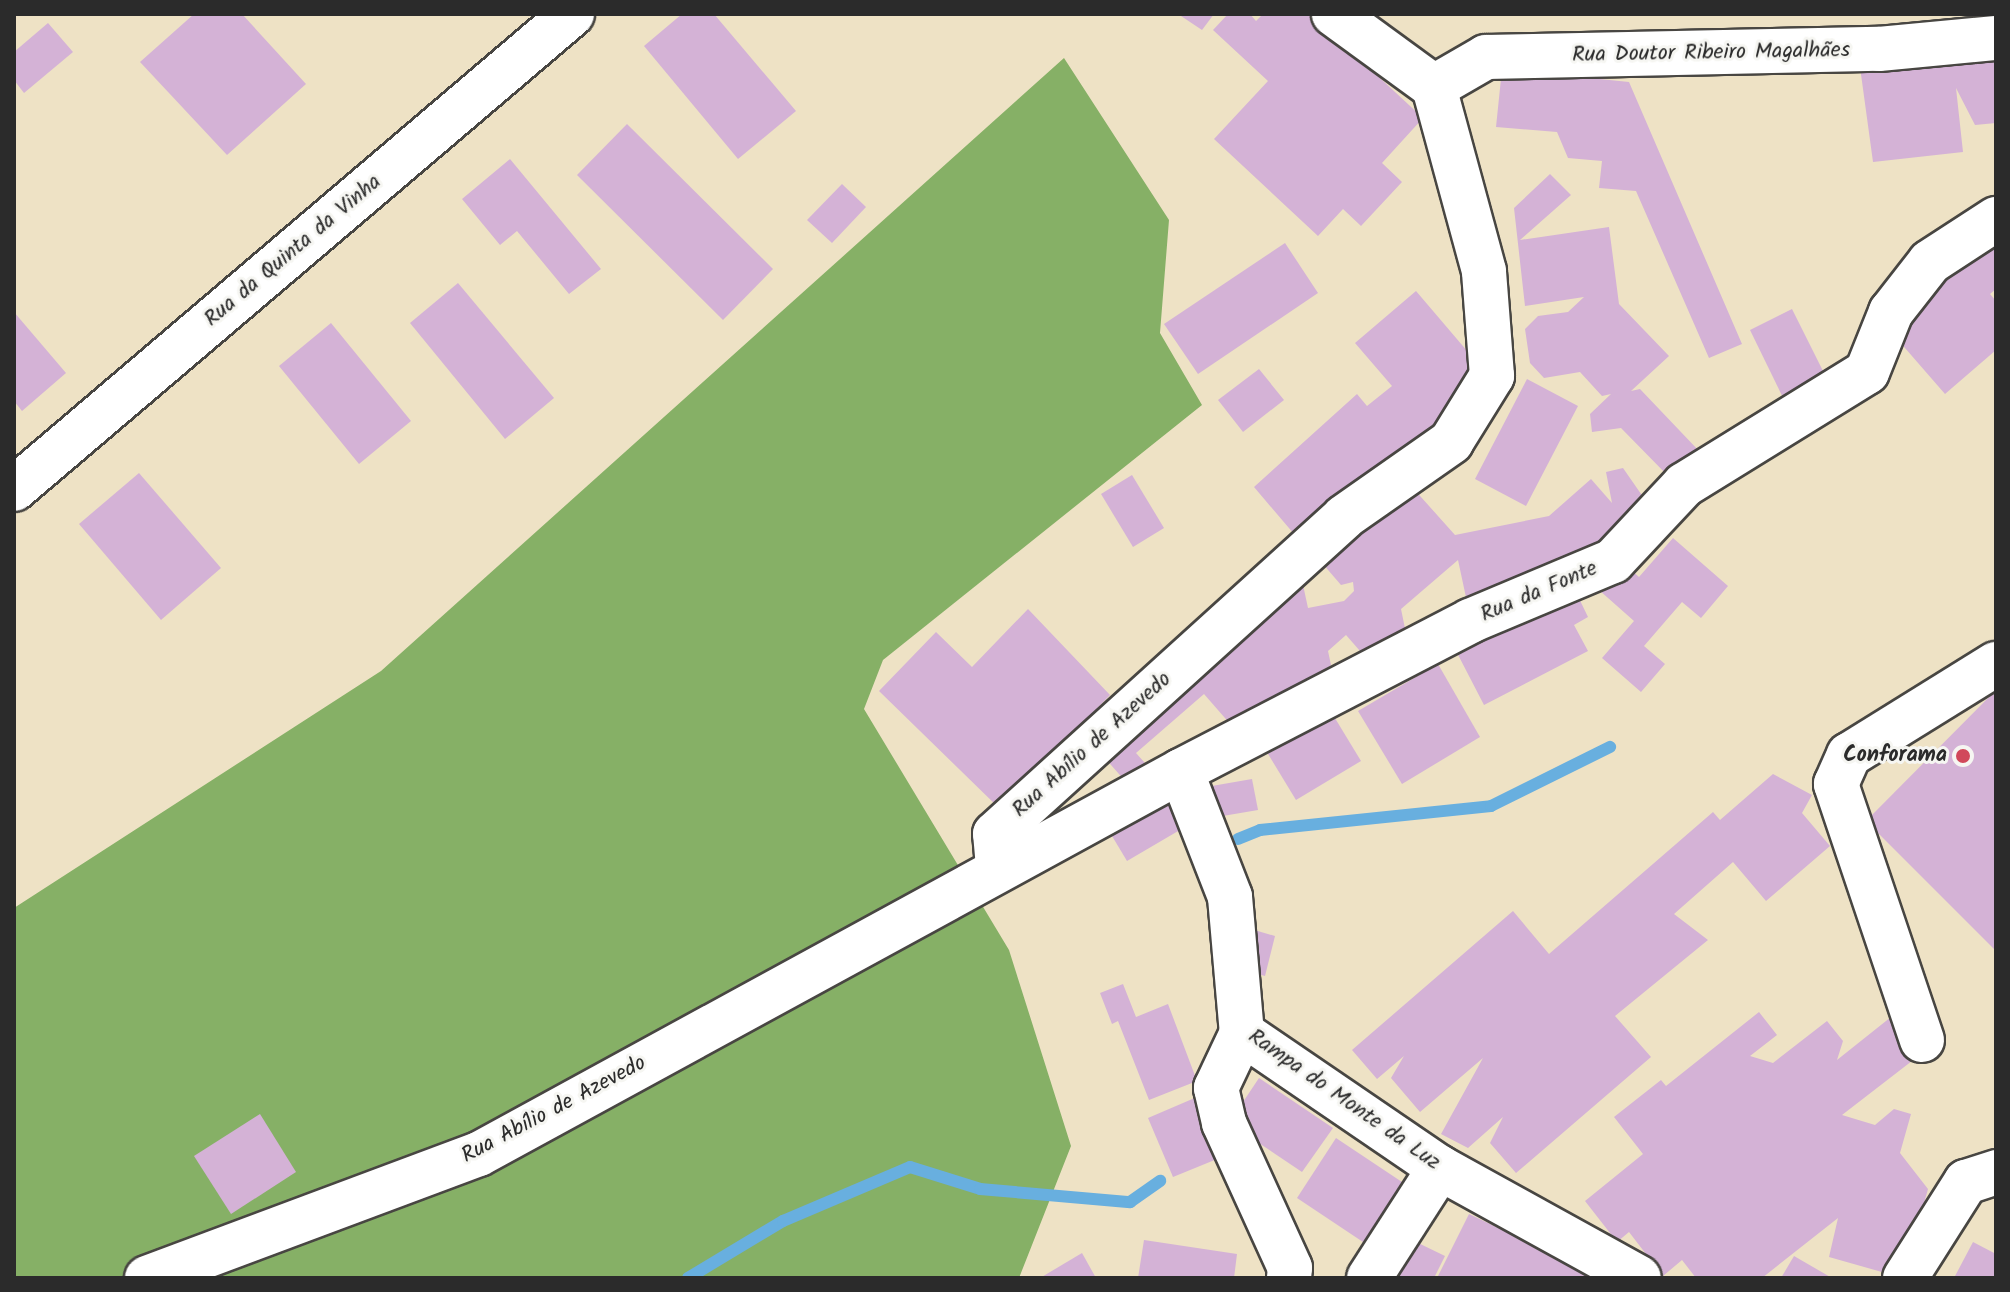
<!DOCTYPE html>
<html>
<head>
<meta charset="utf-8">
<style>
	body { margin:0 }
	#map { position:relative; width:2010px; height:1292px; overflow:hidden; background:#eee2c5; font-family:Kalam,sans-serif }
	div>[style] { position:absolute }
	.forest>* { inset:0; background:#86b066 }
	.stream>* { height:12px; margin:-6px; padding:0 6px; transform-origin:6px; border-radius:6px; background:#68afdf }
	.building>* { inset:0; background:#d4b2d6 }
	.roads { filter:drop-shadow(2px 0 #484642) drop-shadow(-2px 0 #484642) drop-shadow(0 2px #484642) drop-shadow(0 -2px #484642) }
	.street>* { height:44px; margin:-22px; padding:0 22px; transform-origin:22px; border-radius:22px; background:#fff }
	.secondary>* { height:44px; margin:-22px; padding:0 22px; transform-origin:22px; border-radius:22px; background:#fff }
	.dots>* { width:22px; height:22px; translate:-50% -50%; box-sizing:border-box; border:4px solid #f6f6f2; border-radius:50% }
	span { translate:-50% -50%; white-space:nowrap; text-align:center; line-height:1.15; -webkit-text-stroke:6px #f6f6f2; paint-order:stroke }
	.street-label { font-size:22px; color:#2b2b2b }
	.poi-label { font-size:22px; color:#2b2b2b; font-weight:700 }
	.right { translate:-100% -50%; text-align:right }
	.frame { position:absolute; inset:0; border:16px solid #2b2b2b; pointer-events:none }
</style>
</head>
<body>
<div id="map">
	<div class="forest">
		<i style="clip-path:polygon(1064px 58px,1169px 220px,1160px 333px,1202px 405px,883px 660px,864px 709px,1009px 950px,1071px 1146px,1019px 1278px,14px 1278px,14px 908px,381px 671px)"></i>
	</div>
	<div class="stream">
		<i style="left:1238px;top:839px;width:24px;rotate:-22deg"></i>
		<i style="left:1260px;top:830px;width:232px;rotate:-5.9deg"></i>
		<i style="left:1491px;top:806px;width:133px;rotate:-26.4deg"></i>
		<i style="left:688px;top:1278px;width:111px;rotate:-31deg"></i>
		<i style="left:783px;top:1221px;width:138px;rotate:-23deg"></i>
		<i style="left:910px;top:1167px;width:73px;rotate:17.4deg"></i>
		<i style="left:980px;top:1189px;width:151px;rotate:5deg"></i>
		<i style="left:1130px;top:1202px;width:37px;rotate:-35deg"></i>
	</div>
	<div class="building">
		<i style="clip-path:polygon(194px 14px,242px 14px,306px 84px,227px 155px,140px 62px)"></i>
		<i style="clip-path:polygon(682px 14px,714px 14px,796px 111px,738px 159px,644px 46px)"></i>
		<i style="clip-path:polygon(1178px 14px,1214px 14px,1202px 30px)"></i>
		<i style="clip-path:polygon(1228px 14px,1250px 14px,1256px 21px,1263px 14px,1311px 14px,1423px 118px,1382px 163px,1402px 182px,1361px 226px,1343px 209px,1318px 236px,1214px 139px,1268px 81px,1213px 30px)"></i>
		<i style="clip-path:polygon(48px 23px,73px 52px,24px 93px,14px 80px,14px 52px)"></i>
		<i style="clip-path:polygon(1996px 52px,1996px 123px,1975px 125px,1956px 88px,1963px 152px,1873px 162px,1860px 67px)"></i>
		<i style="clip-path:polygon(1502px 69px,1629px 82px,1742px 344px,1709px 358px,1636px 191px,1599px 188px,1602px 161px,1568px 158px,1557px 132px,1496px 127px)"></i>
		<i style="clip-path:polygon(627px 124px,773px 269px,723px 320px,577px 175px)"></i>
		<i style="clip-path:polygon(510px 159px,601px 269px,569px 294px,517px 231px,500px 245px,462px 199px)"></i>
		<i style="clip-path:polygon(1550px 174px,1571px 195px,1520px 240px,1609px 227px,1619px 304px,1669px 356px,1631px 391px,1640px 389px,1700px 452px,1672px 480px,1621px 428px,1592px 432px,1590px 414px,1611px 394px,1602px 396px,1580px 372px,1544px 378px,1530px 363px,1525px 329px,1538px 316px,1568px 312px,1584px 297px,1525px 306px,1514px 208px)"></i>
		<i style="clip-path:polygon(842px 184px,866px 207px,832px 243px,807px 220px)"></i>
		<i style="clip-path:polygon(1996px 229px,1996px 289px,1990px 294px,1996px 301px,1996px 350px,1945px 394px,1885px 325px)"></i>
		<i style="clip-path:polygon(1285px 243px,1318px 293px,1198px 374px,1164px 324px)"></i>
		<i style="clip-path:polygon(458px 283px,554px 398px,505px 439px,410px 323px)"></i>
		<i style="clip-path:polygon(1416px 291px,1491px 379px,1300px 541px,1254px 487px,1357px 394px,1367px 406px,1392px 386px,1355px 343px)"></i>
		<i style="clip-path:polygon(1792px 309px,1832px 389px,1789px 410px,1750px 330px)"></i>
		<i style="clip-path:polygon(14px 312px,66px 373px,22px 411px,14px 401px)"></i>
		<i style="clip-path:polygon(331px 323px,411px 421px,359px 464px,279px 366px)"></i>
		<i style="clip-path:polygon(1259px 369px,1284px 400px,1243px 432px,1218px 400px)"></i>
		<i style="clip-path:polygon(1527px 379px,1578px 406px,1526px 506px,1475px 479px)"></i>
		<i style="clip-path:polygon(1623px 468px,1648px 504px,1578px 579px,1467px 602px,1458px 560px,1401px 609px,1407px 638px,1374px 667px,1346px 635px,1328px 651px,1331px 665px,1245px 741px,1204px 694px,1136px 753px,1153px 772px,1133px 790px,1097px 749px,1300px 571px,1308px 608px,1344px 601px,1354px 591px,1353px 582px,1341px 585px,1316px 556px,1404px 478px,1455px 535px,1549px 516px,1591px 479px,1612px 503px,1606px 472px)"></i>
		<i style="clip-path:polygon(139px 473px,221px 568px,161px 620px,79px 524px)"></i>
		<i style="clip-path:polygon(1132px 475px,1164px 528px,1133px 547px,1101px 494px)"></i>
		<i style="clip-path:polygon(1673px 538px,1728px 586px,1701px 618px,1682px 602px,1644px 646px,1665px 664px,1641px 692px,1602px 658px,1634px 621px,1599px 590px,1623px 563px,1639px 577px)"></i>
		<i style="clip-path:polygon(1573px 586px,1588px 617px,1574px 625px,1588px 651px,1484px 705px,1454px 647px)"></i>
		<i style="clip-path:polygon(1028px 609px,1110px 695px,1000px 809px,879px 691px,936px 632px,972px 667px)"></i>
		<i style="clip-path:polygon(1438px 664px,1480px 737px,1402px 784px,1358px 711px)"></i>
		<i style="clip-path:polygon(1996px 690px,1996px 951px,1866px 821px)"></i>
		<i style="clip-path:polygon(1327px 705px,1361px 761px,1296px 800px,1262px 744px)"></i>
		<i style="clip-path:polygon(1773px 774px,1812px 795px,1802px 813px,1830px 846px,1766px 901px,1733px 862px,1674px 914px,1708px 940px,1615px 1016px,1651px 1057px,1516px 1173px,1490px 1143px,1503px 1117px,1468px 1148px,1441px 1134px,1483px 1058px,1420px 1112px,1391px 1078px,1404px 1056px,1377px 1079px,1352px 1050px,1513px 911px,1549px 954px,1713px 812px,1720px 820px)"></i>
		<i style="clip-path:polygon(1252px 779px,1258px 810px,1211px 818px,1206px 787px)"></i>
		<i style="clip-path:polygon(1171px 802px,1185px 827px,1127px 861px,1112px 836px)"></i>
		<i style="clip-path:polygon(1251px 929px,1275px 936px,1265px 976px,1241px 969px)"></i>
		<i style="clip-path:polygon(1123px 984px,1136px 1017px,1168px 1004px,1197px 1081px,1149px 1100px,1118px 1021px,1112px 1024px,1100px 993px)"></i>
		<i style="clip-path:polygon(1759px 1012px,1777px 1035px,1750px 1056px,1773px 1063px,1827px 1021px,1843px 1041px,1837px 1060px,1891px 1017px,1921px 1054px,1842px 1115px,1875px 1125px,1894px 1109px,1911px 1114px,1900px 1153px,1928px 1189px,1903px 1278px,1829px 1257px,1838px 1218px,1762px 1278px,1696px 1278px,1682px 1260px,1663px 1276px,1629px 1232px,1617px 1242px,1585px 1201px,1643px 1154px,1614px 1117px,1661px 1080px,1666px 1086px)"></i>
		<i style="clip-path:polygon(1259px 1078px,1333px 1128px,1302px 1172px,1229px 1123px)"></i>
		<i style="clip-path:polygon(1197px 1097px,1222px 1157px,1173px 1177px,1148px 1118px)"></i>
		<i style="clip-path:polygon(260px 1114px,296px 1172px,231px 1214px,194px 1156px)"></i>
		<i style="clip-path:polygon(1336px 1138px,1414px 1190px,1375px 1250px,1297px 1198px)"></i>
		<i style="clip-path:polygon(1469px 1214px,1591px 1272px,1588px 1278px,1437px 1278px)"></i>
		<i style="clip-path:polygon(1144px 1240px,1237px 1254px,1234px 1278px,1138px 1278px)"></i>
		<i style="clip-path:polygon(1412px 1240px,1445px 1256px,1434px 1278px,1393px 1278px)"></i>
		<i style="clip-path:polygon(1973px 1242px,1996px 1254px,1996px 1278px,1954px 1278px)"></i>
		<i style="clip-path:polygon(1082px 1253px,1096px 1278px,1040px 1278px)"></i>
		<i style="clip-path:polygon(1794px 1256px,1832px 1278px,1781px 1278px)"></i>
	</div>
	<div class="roads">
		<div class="street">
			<i style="left:1434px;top:87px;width:60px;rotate:-30deg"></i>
			<i style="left:1486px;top:57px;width:393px;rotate:-1.2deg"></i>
			<i style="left:1879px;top:49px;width:118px;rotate:-5.4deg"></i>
			<i style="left:14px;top:489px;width:733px;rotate:-40.41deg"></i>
			<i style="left:1181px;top:771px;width:326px;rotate:-27.4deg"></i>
			<i style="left:1470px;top:621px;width:155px;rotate:-22.8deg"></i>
			<i style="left:1613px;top:561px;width:104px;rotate:-46.9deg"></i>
			<i style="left:1684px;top:485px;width:215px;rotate:-31.7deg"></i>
			<i style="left:1867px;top:372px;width:65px;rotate:-68.2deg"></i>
			<i style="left:1891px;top:312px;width:63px;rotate:-52deg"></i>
			<i style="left:1930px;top:262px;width:79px;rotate:-33.1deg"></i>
			<i style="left:1242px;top:1033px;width:61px;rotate:115.3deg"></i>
			<i style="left:1216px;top:1088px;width:36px;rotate:77deg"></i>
			<i style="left:1224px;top:1123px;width:159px;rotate:65.5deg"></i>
			<i style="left:1290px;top:1268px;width:10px;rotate:96deg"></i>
			<i style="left:1922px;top:1040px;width:270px;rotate:-108.6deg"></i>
			<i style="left:1836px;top:784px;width:32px;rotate:-66deg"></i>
			<i style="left:1849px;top:755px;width:173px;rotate:-31.8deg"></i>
			<i style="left:1369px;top:1278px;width:131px;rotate:-57.2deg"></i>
			<i style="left:1905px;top:1278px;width:114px;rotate:-57.6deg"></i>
			<i style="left:1966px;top:1182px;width:32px;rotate:-18deg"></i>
		</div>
		<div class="secondary">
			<i style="left:998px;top:867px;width:33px;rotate:-95deg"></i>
			<i style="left:995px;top:834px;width:471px;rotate:-42.2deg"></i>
			<i style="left:1344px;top:517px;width:131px;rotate:-35deg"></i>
			<i style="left:1451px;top:442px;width:78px;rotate:-58.2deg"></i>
			<i style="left:1492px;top:376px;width:105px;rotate:-94.4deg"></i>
			<i style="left:1484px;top:271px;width:191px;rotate:-105.2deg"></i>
			<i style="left:1434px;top:87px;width:124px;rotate:-143.9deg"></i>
			<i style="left:147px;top:1278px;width:354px;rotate:-20.5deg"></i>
			<i style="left:479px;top:1154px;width:800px;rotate:-28.62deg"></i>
			<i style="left:1181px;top:771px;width:135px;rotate:68.7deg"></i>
			<i style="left:1230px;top:897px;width:137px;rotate:85deg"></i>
			<i style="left:1242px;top:1033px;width:240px;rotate:34.3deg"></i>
			<i style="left:1440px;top:1168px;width:227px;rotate:28.9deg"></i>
		</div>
	</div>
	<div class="dots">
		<i style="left:1963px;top:756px;background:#d1495b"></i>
	</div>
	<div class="street-label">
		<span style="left:1711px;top:53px;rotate:-1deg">Rua Doutor Ribeiro Magalhães</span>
		<span style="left:293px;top:251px;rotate:-40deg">Rua da Quinta da Vinha</span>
		<span style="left:1539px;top:592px;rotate:-23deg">Rua da Fonte</span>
		<span style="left:1092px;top:745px;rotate:-42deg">Rua Abílio de Azevedo</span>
		<span style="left:1344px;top:1100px;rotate:35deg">Rampa do Monte da Luz</span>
		<span style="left:554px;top:1110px;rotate:-28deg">Rua Abílio de Azevedo</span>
	</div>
	<div class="poi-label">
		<span class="right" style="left:1947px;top:756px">Conforama</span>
	</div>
	<div class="frame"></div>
</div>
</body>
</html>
